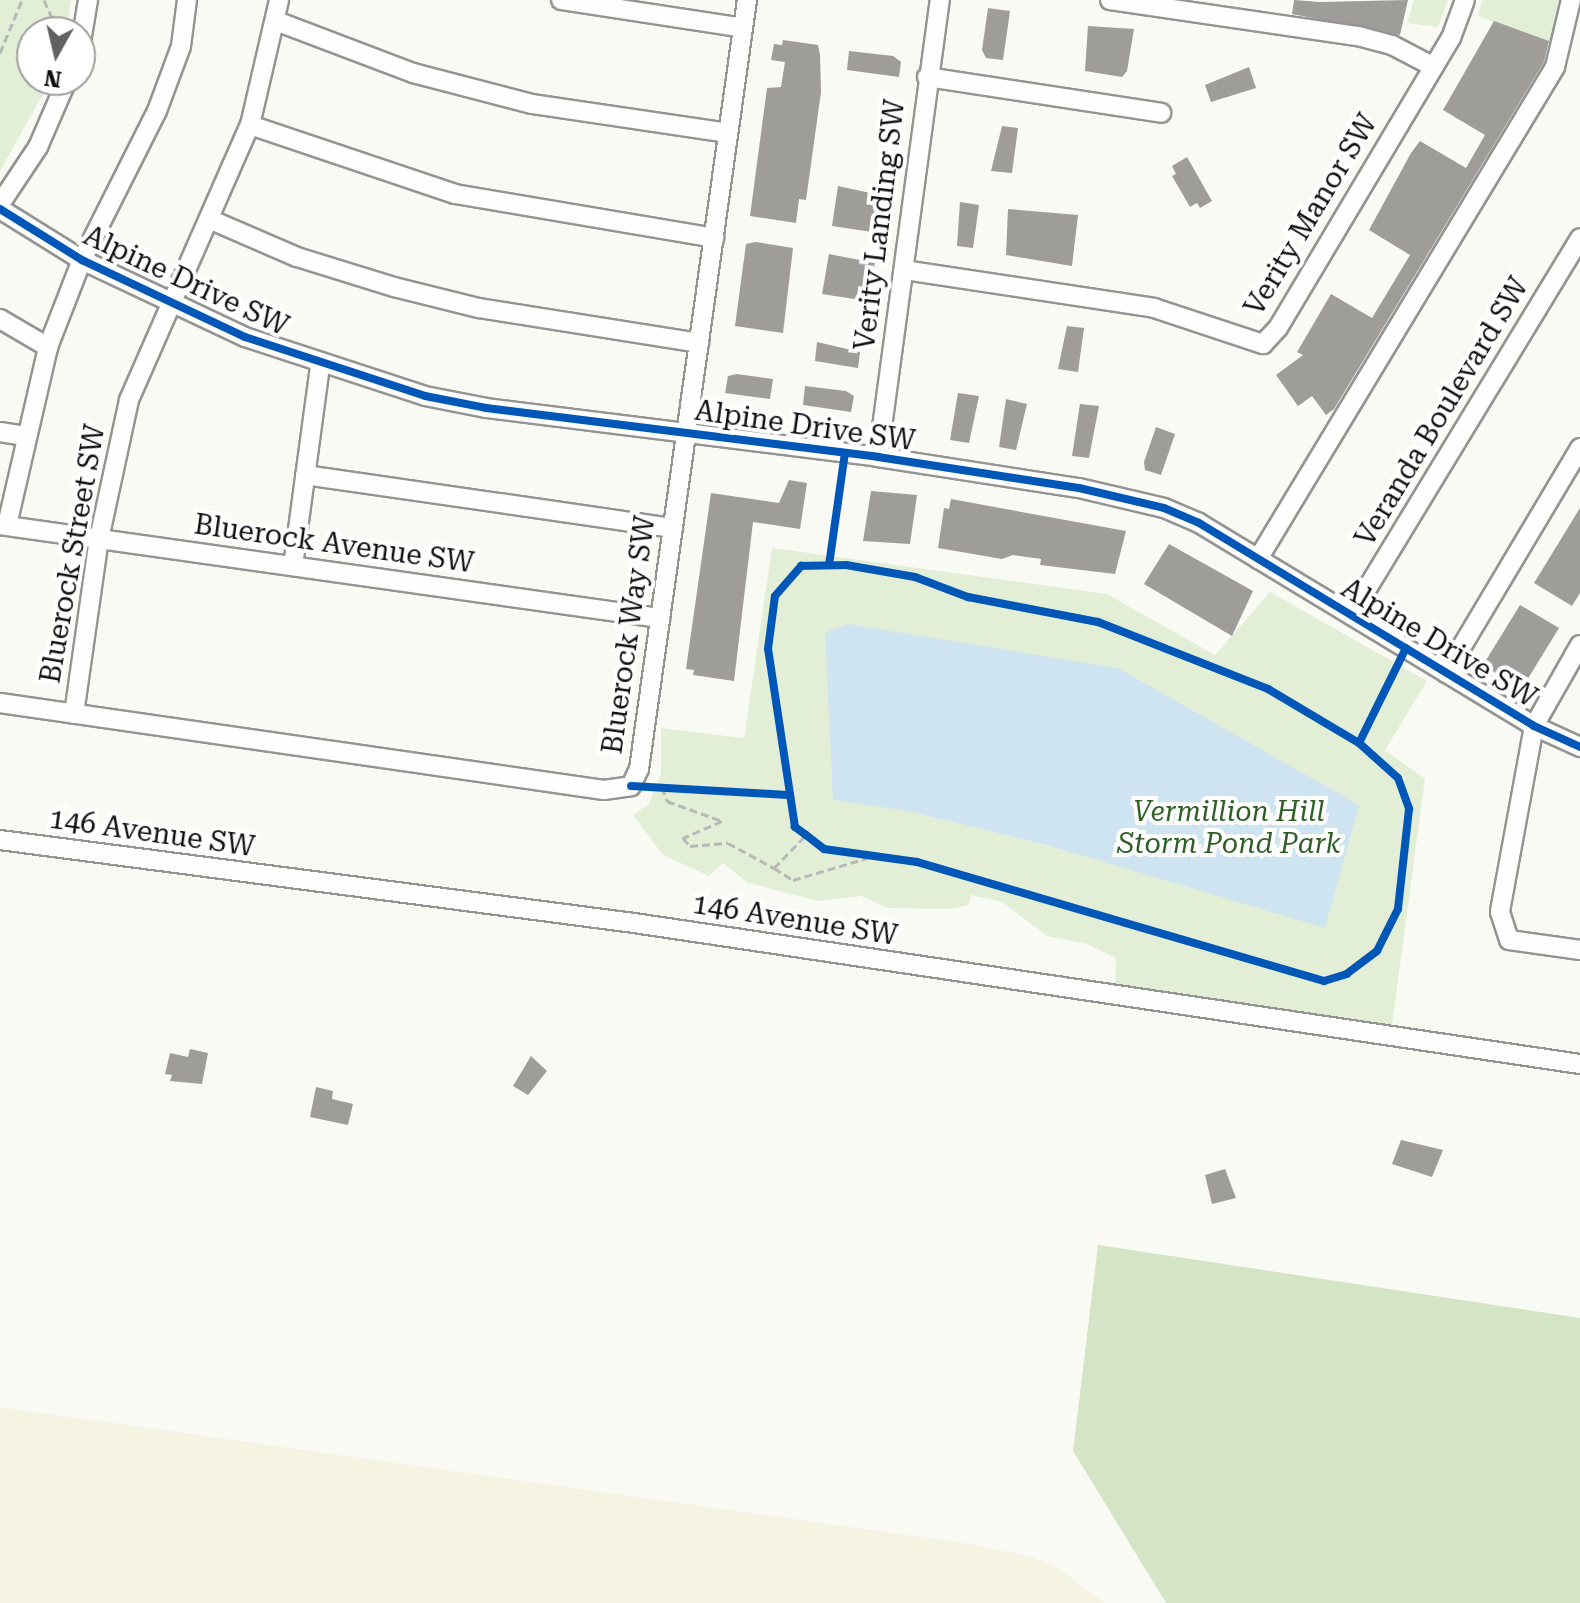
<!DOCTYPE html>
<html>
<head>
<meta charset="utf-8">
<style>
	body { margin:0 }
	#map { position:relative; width:1580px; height:1603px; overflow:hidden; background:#fafaf5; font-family:"Roboto Serif",serif }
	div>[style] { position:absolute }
	.farmland>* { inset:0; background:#f5f4e3 }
	.green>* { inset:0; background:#e3eed7 }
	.forest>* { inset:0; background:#d4e5c6 }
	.water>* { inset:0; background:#cfe4f1 }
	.building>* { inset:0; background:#9e9d9a }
	.path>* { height:3px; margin-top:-1.5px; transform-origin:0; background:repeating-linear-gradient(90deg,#b8b8b7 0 8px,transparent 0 12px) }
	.roads { filter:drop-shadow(2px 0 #949492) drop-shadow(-2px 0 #949492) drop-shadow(0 2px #949492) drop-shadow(0 -2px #949492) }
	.minor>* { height:18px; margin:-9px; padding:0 9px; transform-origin:9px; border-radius:9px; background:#fefefe }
	.cycleway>* { height:8px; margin:-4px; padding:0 4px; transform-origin:4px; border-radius:4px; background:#0057b8 }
	span { translate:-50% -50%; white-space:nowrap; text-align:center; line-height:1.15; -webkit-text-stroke:8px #fff; paint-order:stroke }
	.street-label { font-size:28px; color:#0e0e0e }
	.park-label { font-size:28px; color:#2f5f26; font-style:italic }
	.north { position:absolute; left:16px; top:16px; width:80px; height:80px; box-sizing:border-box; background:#fff; border:2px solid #9f9f9f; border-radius:50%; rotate:188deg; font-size:22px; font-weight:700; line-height:32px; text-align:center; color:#0e0e0e }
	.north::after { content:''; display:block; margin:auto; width:28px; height:36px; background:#61615f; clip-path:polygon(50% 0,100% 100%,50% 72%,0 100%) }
</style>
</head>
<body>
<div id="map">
	<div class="farmland">
		<i style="clip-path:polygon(0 1407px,965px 1543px,1029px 1556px,1057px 1567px,1104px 1603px,0 1603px)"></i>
	</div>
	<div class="green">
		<i style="clip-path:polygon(0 0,71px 0,66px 32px,32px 32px,32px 80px,51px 80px,0 171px)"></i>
		<i style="clip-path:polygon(1414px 0,1448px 0,1438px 27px,1407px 23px)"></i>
		<i style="clip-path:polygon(1482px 0,1564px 0,1553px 44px,1478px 16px)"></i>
		<i style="clip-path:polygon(772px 548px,1107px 594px,1215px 655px,1270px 592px,1427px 681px,1385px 750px,1425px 779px,1392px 1025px,1115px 994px,1116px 958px,1087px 944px,1047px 936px,1002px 902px,971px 895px,969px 905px,949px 909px,887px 908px,861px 896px,818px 901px,748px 883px,723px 863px,709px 876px,663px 855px,633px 815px,649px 804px,661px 773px,661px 728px,744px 738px)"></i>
	</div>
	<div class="forest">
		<i style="clip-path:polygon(1098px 1245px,1580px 1318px,1580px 1603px,1166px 1603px,1073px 1451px)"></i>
	</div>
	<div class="water">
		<i style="clip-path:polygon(848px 624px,1118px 668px,1359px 805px,1325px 928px,1047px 845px,908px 811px,833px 800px,825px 632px)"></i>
	</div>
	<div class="building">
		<i style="clip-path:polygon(1294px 0,1320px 2px,1408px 0,1400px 35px,1292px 14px)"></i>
		<i style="clip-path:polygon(988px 8px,1010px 11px,1003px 60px,986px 58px,982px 50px)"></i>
		<i style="clip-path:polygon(1494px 21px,1549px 41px,1544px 62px,1334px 409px,1326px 415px,1312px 396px,1298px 406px,1276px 375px,1303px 355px,1297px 352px,1331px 294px,1372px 318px,1410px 255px,1369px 230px,1411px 153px,1420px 141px,1466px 168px,1485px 135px,1443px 110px)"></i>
		<i style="clip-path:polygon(1088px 26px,1134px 29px,1127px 71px,1122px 77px,1085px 71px)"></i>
		<i style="clip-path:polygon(783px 40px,818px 45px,820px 55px,821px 92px,806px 200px,799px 199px,796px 223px,750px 216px,767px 88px,781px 87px,785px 62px,771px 60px,774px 44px,782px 45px)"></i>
		<i style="clip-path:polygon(849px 51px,893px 56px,901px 62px,899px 77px,847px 70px)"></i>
		<i style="clip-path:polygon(1249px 67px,1256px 88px,1211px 102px,1205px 85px)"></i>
		<i style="clip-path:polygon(1002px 126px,1018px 128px,1012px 173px,991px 171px)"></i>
		<i style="clip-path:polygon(1187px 157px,1212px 201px,1200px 208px,1197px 203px,1190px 207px,1172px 176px,1176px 174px,1172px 166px)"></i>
		<i style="clip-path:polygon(838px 186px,884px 196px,879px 233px,832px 226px)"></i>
		<i style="clip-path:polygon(960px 202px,979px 205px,973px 248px,957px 246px)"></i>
		<i style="clip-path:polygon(1008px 209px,1078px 215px,1072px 266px,1006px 255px)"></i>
		<i style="clip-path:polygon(756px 242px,793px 248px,783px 333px,735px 326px,746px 244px)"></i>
		<i style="clip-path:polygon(829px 254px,875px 263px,867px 301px,822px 294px)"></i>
		<i style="clip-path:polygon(1067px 326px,1084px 328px,1078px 372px,1058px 369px)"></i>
		<i style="clip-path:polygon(817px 342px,860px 352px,858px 368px,815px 361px)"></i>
		<i style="clip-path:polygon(737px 374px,773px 379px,770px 399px,725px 393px,728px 376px)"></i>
		<i style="clip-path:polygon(805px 386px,846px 391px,854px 396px,851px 412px,803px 405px)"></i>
		<i style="clip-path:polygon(958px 393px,979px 396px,969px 443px,950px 440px)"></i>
		<i style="clip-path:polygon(1006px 399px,1027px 404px,1016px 450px,999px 447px)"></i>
		<i style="clip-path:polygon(1080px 404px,1099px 406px,1089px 458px,1072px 456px)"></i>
		<i style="clip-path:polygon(1156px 427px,1175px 434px,1161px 475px,1145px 470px,1144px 462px)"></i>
		<i style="clip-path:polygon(789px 480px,807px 483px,800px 529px,753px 522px,734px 681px,693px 675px,694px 670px,686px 669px,711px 493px,779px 503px)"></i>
		<i style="clip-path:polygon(871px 491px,917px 495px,910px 544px,863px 541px)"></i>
		<i style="clip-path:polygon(951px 499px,1126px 531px,1115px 574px,1040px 565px,1041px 559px,1013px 555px,1002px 559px,938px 548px,944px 508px,949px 509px)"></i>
		<i style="clip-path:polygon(1580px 508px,1580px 593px,1572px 606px,1534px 583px)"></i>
		<i style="clip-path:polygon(1169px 544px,1253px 591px,1232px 636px,1144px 584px)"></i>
		<i style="clip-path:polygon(1520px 605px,1559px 628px,1519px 693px,1480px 670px)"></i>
		<i style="clip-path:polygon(190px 1049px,208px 1053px,202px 1084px,170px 1081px,172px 1075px,165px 1074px,170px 1053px,188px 1057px)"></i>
		<i style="clip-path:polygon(531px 1056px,547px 1071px,528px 1095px,513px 1086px)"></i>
		<i style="clip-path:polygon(316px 1087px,333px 1091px,332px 1099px,353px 1104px,348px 1125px,310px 1117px)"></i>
		<i style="clip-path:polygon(1401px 1140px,1443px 1150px,1432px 1177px,1392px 1164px)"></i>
		<i style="clip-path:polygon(1225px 1169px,1236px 1198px,1212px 1204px,1205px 1175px)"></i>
	</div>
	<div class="path">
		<i style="left:44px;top:0;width:35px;rotate:66deg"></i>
		<i style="left:0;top:53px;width:57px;rotate:-67.5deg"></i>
		<i style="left:662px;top:787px;width:15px;rotate:70deg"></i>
		<i style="left:667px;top:801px;width:59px;rotate:20deg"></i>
		<i style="left:722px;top:821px;width:43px;rotate:156.4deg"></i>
		<i style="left:683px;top:838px;width:11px;rotate:49deg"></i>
		<i style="left:690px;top:846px;width:38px;rotate:-5deg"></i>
		<i style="left:728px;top:843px;width:52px;rotate:28.5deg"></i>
		<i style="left:774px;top:868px;width:46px;rotate:-45.9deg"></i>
		<i style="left:774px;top:868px;width:22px;rotate:32deg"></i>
		<i style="left:793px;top:880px;width:84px;rotate:-16.5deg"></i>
	</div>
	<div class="roads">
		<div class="minor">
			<i style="left:561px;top:0;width:184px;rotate:8.7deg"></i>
			<i style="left:1110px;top:0;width:251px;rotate:8.3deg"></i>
			<i style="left:1358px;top:36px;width:35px;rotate:15deg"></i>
			<i style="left:1392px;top:45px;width:47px;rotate:27.6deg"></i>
			<i style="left:276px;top:21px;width:147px;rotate:20.8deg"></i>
			<i style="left:413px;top:73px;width:123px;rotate:14.6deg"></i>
			<i style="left:532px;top:104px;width:198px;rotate:8.4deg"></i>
			<i style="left:80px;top:48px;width:49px;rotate:-80.5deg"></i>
			<i style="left:927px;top:77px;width:237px;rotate:8.7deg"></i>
			<i style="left:250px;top:125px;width:216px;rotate:18.6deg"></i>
			<i style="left:455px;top:194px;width:263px;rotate:9.6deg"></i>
			<i style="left:0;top:204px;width:69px;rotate:-56.3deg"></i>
			<i style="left:38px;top:147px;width:73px;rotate:-66.6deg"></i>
			<i style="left:0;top:209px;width:97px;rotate:31.9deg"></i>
			<i style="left:82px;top:260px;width:180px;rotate:25.3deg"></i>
			<i style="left:245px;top:337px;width:189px;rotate:18.1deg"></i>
			<i style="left:425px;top:396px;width:62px;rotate:11.1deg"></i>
			<i style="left:486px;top:408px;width:395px;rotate:7.1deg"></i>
			<i style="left:878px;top:457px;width:203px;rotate:8.8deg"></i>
			<i style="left:1079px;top:488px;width:87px;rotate:13.2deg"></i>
			<i style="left:1164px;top:508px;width:38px;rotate:23deg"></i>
			<i style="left:1199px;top:523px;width:392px;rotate:31.2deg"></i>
			<i style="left:1534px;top:726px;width:51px;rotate:24.5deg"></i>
			<i style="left:209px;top:219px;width:96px;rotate:23.4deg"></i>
			<i style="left:297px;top:257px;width:102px;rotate:17.2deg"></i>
			<i style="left:394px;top:287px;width:88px;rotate:13.9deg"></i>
			<i style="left:479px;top:308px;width:223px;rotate:9deg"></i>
			<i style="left:904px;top:270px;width:253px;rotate:8.6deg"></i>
			<i style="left:1154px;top:308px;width:115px;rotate:18.3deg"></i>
			<i style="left:1263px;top:344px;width:22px;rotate:-47deg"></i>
			<i style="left:1278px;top:328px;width:338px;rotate:-59.2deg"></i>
			<i style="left:1451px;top:38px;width:40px;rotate:-69.8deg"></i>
			<i style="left:0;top:319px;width:56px;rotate:30.3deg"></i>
			<i style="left:0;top:432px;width:24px;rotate:9deg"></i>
			<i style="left:878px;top:457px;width:461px;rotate:-82.3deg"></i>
			<i style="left:305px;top:475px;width:372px;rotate:8.2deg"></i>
			<i style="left:0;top:525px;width:667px;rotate:8.02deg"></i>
			<i style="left:7px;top:525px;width:183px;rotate:-77deg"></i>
			<i style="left:48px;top:347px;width:93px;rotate:-68.7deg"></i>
			<i style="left:82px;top:260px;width:167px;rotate:-63.3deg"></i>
			<i style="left:157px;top:111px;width:69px;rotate:-69.7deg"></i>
			<i style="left:181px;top:46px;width:46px;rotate:-82.6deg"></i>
			<i style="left:1258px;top:559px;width:575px;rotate:-58.88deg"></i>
			<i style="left:1555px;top:67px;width:69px;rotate:-76.6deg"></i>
			<i style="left:293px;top:566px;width:203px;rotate:-82.3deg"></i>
			<i style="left:1351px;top:615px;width:441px;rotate:-58.7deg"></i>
			<i style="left:1580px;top:645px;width:93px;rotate:119.6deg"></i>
			<i style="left:1534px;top:726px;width:189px;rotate:100.4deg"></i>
			<i style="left:1500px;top:912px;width:29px;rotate:72deg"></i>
			<i style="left:1509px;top:940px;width:72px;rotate:8deg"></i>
			<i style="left:1446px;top:673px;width:262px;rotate:-59.2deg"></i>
			<i style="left:0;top:703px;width:610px;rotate:8.2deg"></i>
			<i style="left:604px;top:790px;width:27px;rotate:-8deg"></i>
			<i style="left:631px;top:786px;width:19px;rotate:-65deg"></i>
			<i style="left:639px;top:769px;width:777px;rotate:-82.01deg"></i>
			<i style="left:74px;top:714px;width:177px;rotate:-81.9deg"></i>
			<i style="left:99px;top:539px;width:142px;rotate:-77.8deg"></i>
			<i style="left:129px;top:400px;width:300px;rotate:-66.3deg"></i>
			<i style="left:250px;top:125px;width:128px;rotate:-76.9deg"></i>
			<i style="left:0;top:840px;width:639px;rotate:7.46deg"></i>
			<i style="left:634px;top:923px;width:956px;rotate:8.48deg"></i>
		</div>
	</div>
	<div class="cycleway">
		<i style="left:0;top:209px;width:97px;rotate:31.9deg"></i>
		<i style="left:82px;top:260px;width:180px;rotate:25.3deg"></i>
		<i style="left:245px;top:337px;width:189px;rotate:18.1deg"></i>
		<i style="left:425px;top:396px;width:62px;rotate:11.1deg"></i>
		<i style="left:486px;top:408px;width:395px;rotate:7.1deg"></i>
		<i style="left:878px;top:457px;width:203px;rotate:8.8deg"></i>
		<i style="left:1079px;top:488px;width:87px;rotate:13.2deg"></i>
		<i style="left:1164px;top:508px;width:38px;rotate:23deg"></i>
		<i style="left:1199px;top:523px;width:392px;rotate:31.2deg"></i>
		<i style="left:1534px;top:726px;width:51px;rotate:24.5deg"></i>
		<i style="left:829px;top:565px;width:113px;rotate:-81.9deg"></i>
		<i style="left:846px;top:565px;width:70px;rotate:9.9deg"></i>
		<i style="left:915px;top:577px;width:57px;rotate:20.7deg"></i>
		<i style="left:968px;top:597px;width:132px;rotate:10.9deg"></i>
		<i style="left:1098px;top:622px;width:183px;rotate:21.5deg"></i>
		<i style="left:1268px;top:689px;width:106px;rotate:30.7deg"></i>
		<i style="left:1359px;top:743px;width:52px;rotate:41.9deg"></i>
		<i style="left:1398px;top:778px;width:33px;rotate:70deg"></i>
		<i style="left:1409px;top:809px;width:101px;rotate:96.3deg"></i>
		<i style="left:1398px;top:909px;width:47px;rotate:116.6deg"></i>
		<i style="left:1377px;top:951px;width:38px;rotate:143deg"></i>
		<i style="left:1347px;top:974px;width:24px;rotate:163deg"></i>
		<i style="left:1324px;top:981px;width:424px;rotate:-163.7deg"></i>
		<i style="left:917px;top:862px;width:94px;rotate:-172deg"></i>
		<i style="left:824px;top:849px;width:23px;rotate:-142deg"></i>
		<i style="left:806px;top:835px;width:14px;rotate:-144deg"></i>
		<i style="left:795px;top:827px;width:180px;rotate:-98.6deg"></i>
		<i style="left:768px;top:649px;width:53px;rotate:-82.5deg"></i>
		<i style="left:775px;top:596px;width:40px;rotate:-49deg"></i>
		<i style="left:801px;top:566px;width:45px;rotate:-1.3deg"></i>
		<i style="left:1359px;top:743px;width:106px;rotate:-63.7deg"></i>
		<i style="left:631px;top:786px;width:158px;rotate:3.3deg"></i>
	</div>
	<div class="street-label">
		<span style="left:1311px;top:215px;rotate:-59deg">Verity Manor SW</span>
		<span style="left:880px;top:225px;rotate:-83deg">Verity Landing SW</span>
		<span style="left:186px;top:281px;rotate:25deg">Alpine Drive SW</span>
		<span style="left:1442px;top:412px;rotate:-59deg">Veranda Boulevard SW</span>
		<span style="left:805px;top:426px;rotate:8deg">Alpine Drive SW</span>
		<span style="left:334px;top:544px;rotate:8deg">Bluerock Avenue SW</span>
		<span style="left:73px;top:554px;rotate:-80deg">Bluerock Street SW</span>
		<span style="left:629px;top:635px;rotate:-82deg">Bluerock Way SW</span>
		<span style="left:1439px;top:643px;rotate:31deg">Alpine Drive SW</span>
		<span style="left:152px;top:833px;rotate:8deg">146 Avenue SW</span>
		<span style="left:795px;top:920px;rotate:9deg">146 Avenue SW</span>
	</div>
	<div class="park-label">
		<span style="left:1229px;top:828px">Vermillion Hill<br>Storm Pond Park</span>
	</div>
	<div class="north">N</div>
</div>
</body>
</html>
